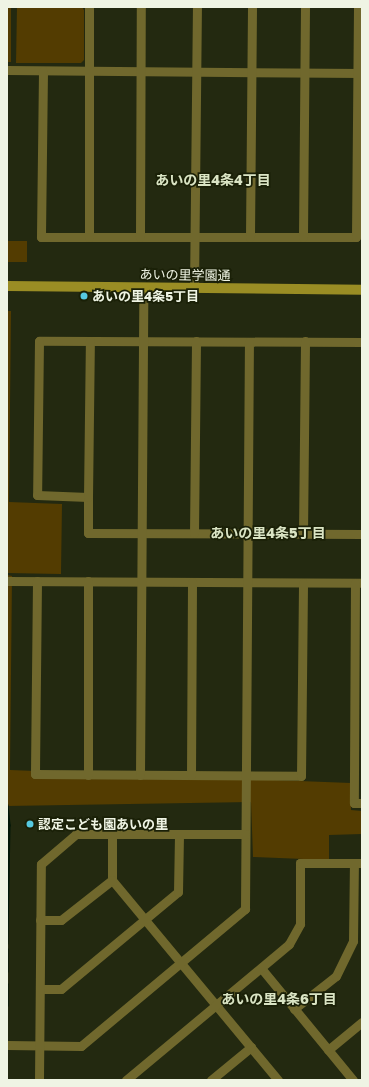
<!DOCTYPE html>
<html>
<head>
<meta charset="utf-8">
<style>
	body { margin:0 }
	#map { position:relative; width:369px; height:1087px; overflow:hidden; background:#232910; font-family:"Golos Text","Noto Sans JP",sans-serif }
	div>[style] { position:absolute }
	.green>* { inset:0; background:#533c01 }
	.stream>* { height:2.5px; margin:-1.25px; padding:0 1.25px; transform-origin:1.25px; border-radius:1.25px; background:#001708 }
	.street>* { height:9px; margin:-4.5px; padding:0 4.5px; transform-origin:4.5px; border-radius:4.5px; background:#70682d }
	.secondary>* { height:10px; margin:-5px; padding:0 5px; transform-origin:5px; border-radius:5px; background:#9a8d24 }
	.dots>* { width:11px; height:11px; translate:-50% -50%; box-sizing:border-box; border:2px solid #1a2007; border-radius:50% }
	span { translate:-50% -50%; white-space:nowrap; text-align:center; line-height:1.15; -webkit-text-stroke:3.5px #1a2007; paint-order:stroke }
	.street-label { font-size:13px; color:#eff4e4 }
	.poi-label { font-size:13px; color:#eff4e4; font-weight:700 }
	.left { translate:0 -50%; text-align:left }
	.neighbourhood-label { font-size:14px; color:#dae4c4; font-weight:700 }
	.frame { position:absolute; inset:0; border:8px solid #eff4e4; pointer-events:none }
</style>
</head>
<body>
<div id="map">
	<div class="green">
		<i style="clip-path:polygon(7px 7px,11px 7px,11px 62px,7px 62px)"></i>
		<i style="clip-path:polygon(17px 7px,82px 7px,84px 10px,84px 60px,81px 63px,16px 63px)"></i>
		<i style="clip-path:polygon(7px 241px,27px 241px,27px 262px,7px 262px)"></i>
		<i style="clip-path:polygon(7px 311px,11px 311px,9px 502px,62px 504px,61px 574px,7px 573px)"></i>
		<i style="clip-path:polygon(7px 575px,12px 576px,10px 770px,351px 783px,351px 810px,362px 811px,362px 834px,329px 835px,329px 860px,253px 857px,251px 802px,7px 806px)"></i>
	</div>
	<div class="stream">
		<i style="left:7px;top:805px;width:20px;rotate:84deg"></i>
		<i style="left:9px;top:825px;width:118px;rotate:91deg"></i>
		<i style="left:7px;top:949px;width:22px;rotate:90deg"></i>
		<i style="left:7px;top:984px;width:21px;rotate:90deg"></i>
	</div>
	<div class="street">
		<i style="left:7px;top:70px;width:355px;rotate:0.5deg"></i>
		<i style="left:43px;top:71px;width:166px;rotate:90.7deg"></i>
		<i style="left:41px;top:237px;width:315px"></i>
		<i style="left:356px;top:237px;width:230px;rotate:-89.5deg"></i>
		<i style="left:89px;top:237px;width:230px;rotate:-90deg"></i>
		<i style="left:140px;top:237px;width:230px;rotate:-89.8deg"></i>
		<i style="left:250px;top:237px;width:230px;rotate:-89.5deg"></i>
		<i style="left:303px;top:237px;width:230px;rotate:-89.5deg"></i>
		<i style="left:194px;top:289px;width:282px;rotate:-89.4deg"></i>
		<i style="left:362px;top:342px;width:323px;rotate:-179.8deg"></i>
		<i style="left:39px;top:341px;width:154px;rotate:90.7deg"></i>
		<i style="left:37px;top:495px;width:51px;rotate:2.2deg"></i>
		<i style="left:88px;top:497px;width:36px;rotate:90deg"></i>
		<i style="left:88px;top:533px;width:274px;rotate:0.2deg"></i>
		<i style="left:88px;top:497px;width:156px;rotate:-89.3deg"></i>
		<i style="left:194px;top:533px;width:192px;rotate:-89.4deg"></i>
		<i style="left:303px;top:534px;width:193px;rotate:-89.4deg"></i>
		<i style="left:7px;top:581px;width:355px;rotate:0.3deg"></i>
		<i style="left:37px;top:581px;width:193px;rotate:90.6deg"></i>
		<i style="left:35px;top:774px;width:266px;rotate:0.4deg"></i>
		<i style="left:301px;top:776px;width:193px;rotate:-89.4deg"></i>
		<i style="left:355px;top:583px;width:220px;rotate:90.3deg"></i>
		<i style="left:354px;top:803px;width:8px"></i>
		<i style="left:88px;top:775px;width:194px;rotate:-90deg"></i>
		<i style="left:140px;top:775px;width:488px;rotate:-89.6deg"></i>
		<i style="left:191px;top:775px;width:193px;rotate:-89.7deg"></i>
		<i style="left:112px;top:834px;width:46px;rotate:90deg"></i>
		<i style="left:112px;top:880px;width:260px;rotate:50.3deg"></i>
		<i style="left:40px;top:920px;width:21px"></i>
		<i style="left:61px;top:920px;width:65px;rotate:-38.1deg"></i>
		<i style="left:261px;top:968px;width:145px;rotate:50.6deg"></i>
		<i style="left:40px;top:989px;width:21px"></i>
		<i style="left:61px;top:989px;width:152px;rotate:-39.7deg"></i>
		<i style="left:178px;top:892px;width:58px;rotate:-89deg"></i>
		<i style="left:294px;top:1009px;width:53px;rotate:-38.2deg"></i>
		<i style="left:336px;top:976px;width:39px;rotate:-64deg"></i>
		<i style="left:353px;top:941px;width:78px;rotate:-89.3deg"></i>
		<i style="left:7px;top:1045px;width:74px;rotate:0.8deg"></i>
		<i style="left:81px;top:1046px;width:214px;rotate:-39.9deg"></i>
		<i style="left:245px;top:909px;width:567px;rotate:-89.6deg"></i>
		<i style="left:328px;top:1050px;width:44px;rotate:-39.5deg"></i>
		<i style="left:39px;top:1080px;width:216px;rotate:-89.5deg"></i>
		<i style="left:41px;top:864px;width:46px;rotate:-40.6deg"></i>
		<i style="left:76px;top:834px;width:169px"></i>
		<i style="left:126px;top:1080px;width:212px;rotate:-39.8deg"></i>
		<i style="left:289px;top:944px;width:23px;rotate:-61deg"></i>
		<i style="left:300px;top:924px;width:61px;rotate:-90deg"></i>
		<i style="left:300px;top:863px;width:62px"></i>
		<i style="left:211px;top:1080px;width:52px;rotate:-39.5deg"></i>
	</div>
	<div class="secondary">
		<i style="left:7px;top:286px;width:355px;rotate:0.6deg"></i>
	</div>
	<div class="dots">
		<i style="left:84px;top:296px;background:#56c9e1"></i>
		<i style="left:30px;top:824px;background:#56c9e1"></i>
	</div>
	<div class="street-label">
		<span style="left:185px;top:275px;rotate:1deg">あいの里学園通</span>
	</div>
	<div class="poi-label">
		<span class="left" style="left:92px;top:296px">あいの里4条5丁目</span>
		<span class="left" style="left:38px;top:824px">認定こども園あいの里</span>
	</div>
	<div class="neighbourhood-label">
		<span style="left:213px;top:180px">あいの里4条4丁目</span>
		<span style="left:268px;top:533px">あいの里4条5丁目</span>
		<span style="left:279px;top:999px">あいの里4条6丁目</span>
	</div>
	<div class="frame"></div>
</div>
</body>
</html>
